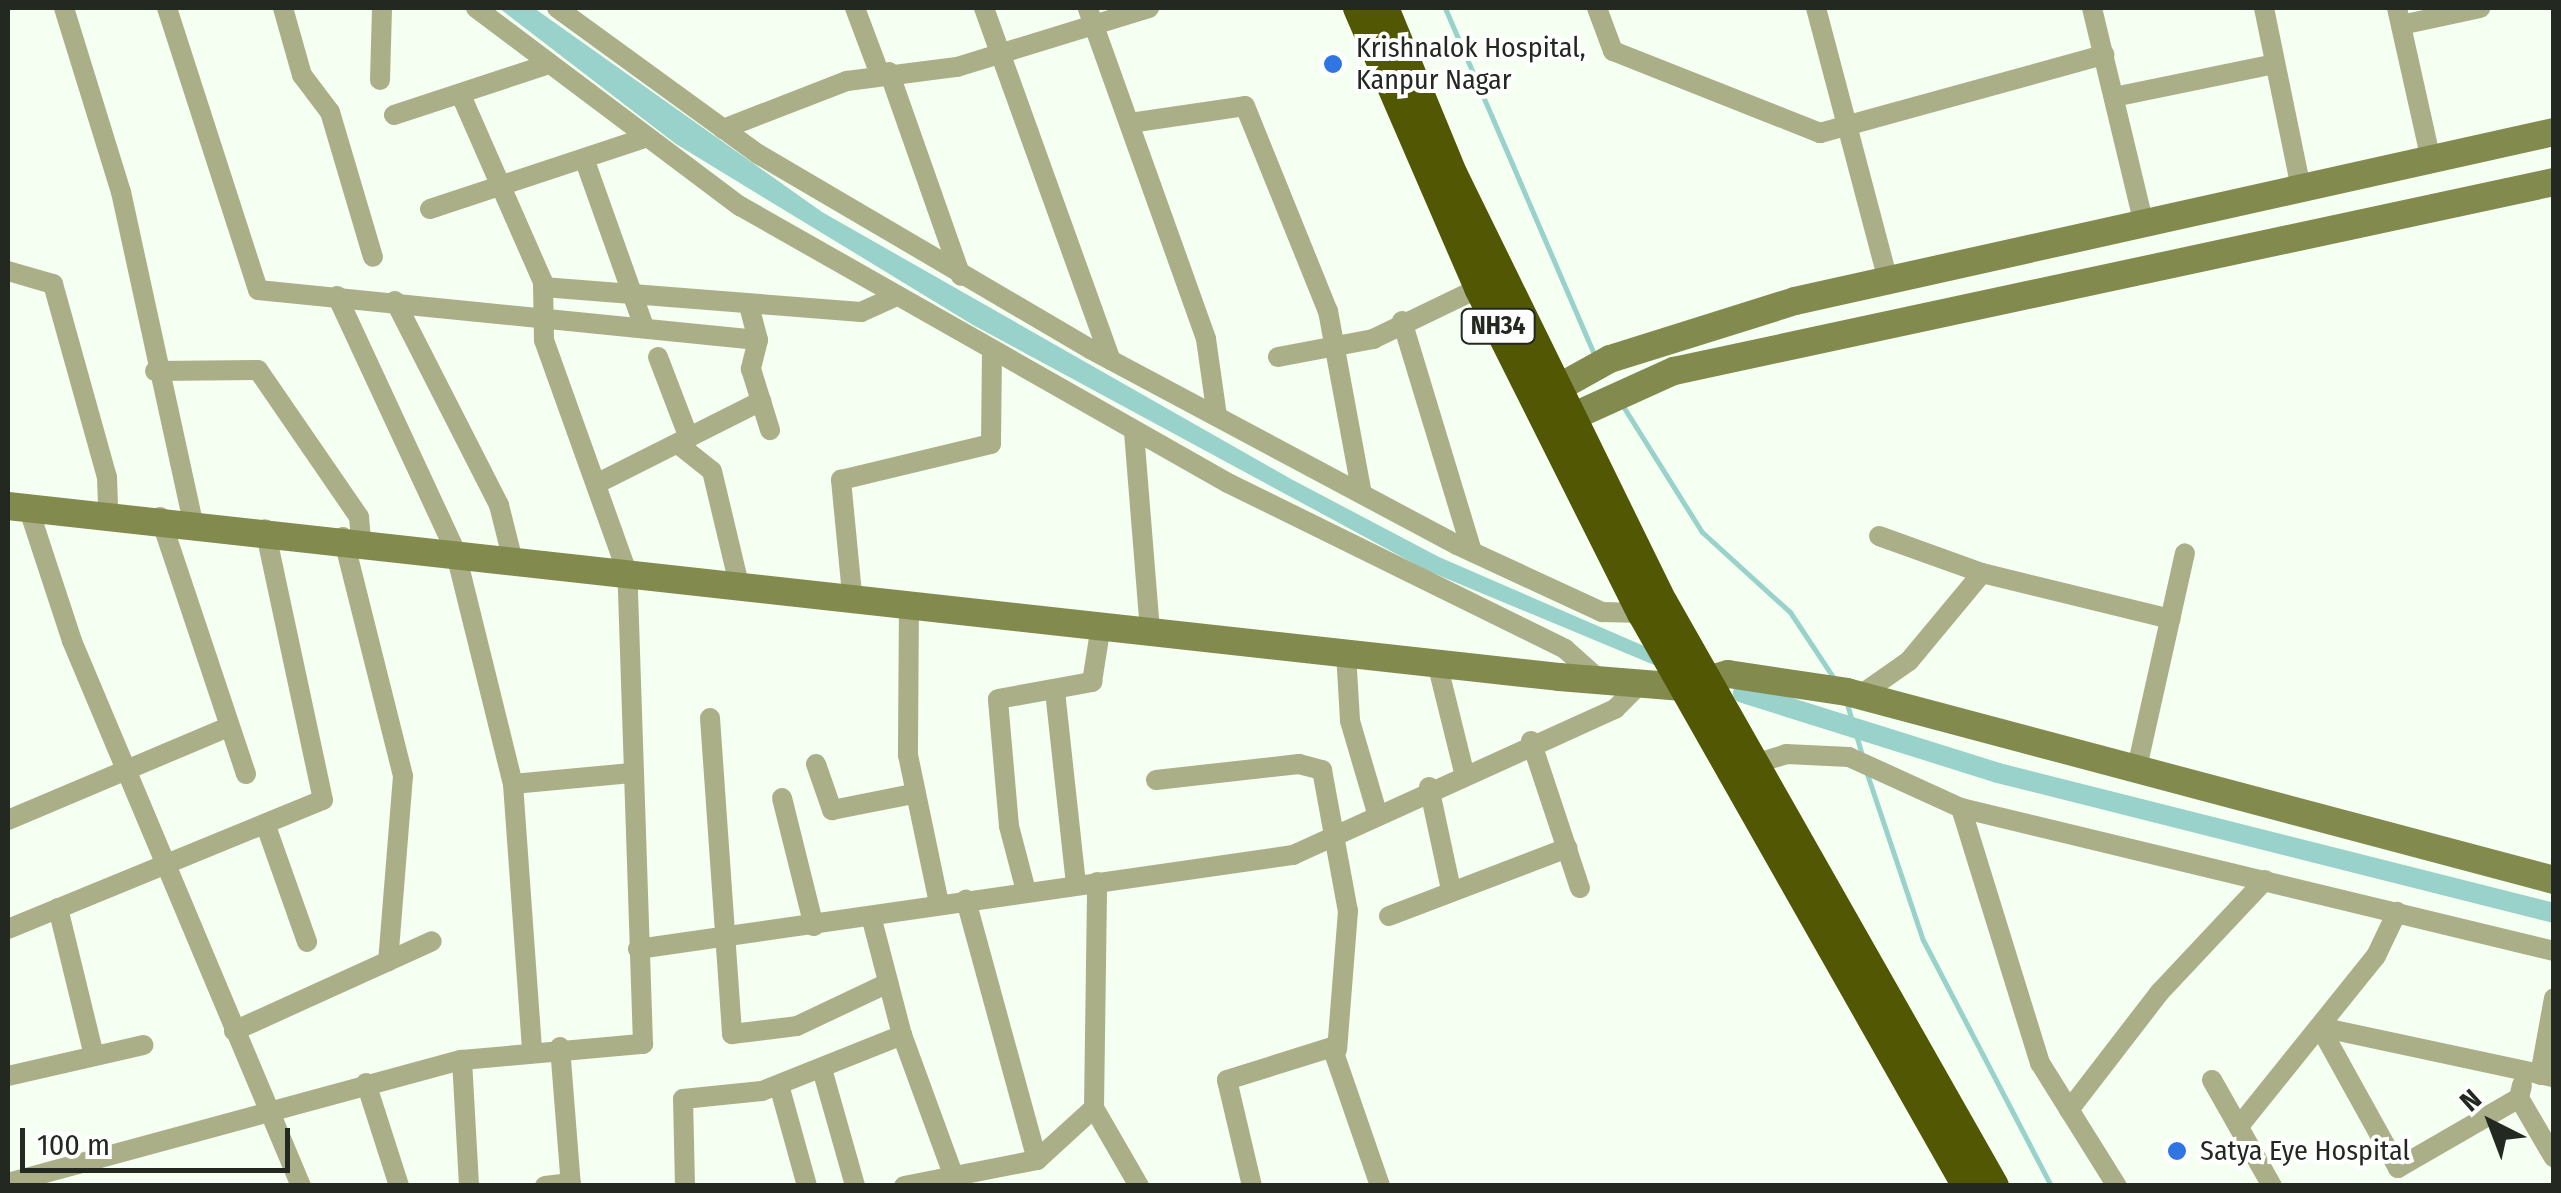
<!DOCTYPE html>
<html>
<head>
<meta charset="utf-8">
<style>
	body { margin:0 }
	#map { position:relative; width:2561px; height:1193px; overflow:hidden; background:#f5fff2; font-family:"Fira Sans Condensed",sans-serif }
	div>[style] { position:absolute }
	.water>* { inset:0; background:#98d2cb }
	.stream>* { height:5px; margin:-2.5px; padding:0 2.5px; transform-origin:2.5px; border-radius:2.5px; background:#98d2cb }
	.canal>* { height:20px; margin:-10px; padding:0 10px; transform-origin:10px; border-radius:10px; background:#98d2cb }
	.street>* { height:20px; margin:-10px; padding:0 10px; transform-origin:10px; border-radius:10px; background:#aaaf88 }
	.secondary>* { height:28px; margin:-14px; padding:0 14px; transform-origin:14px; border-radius:14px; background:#838a4e }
	.highway>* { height:30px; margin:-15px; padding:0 15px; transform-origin:15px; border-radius:15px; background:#515703 }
	.dots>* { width:28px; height:28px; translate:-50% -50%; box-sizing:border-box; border:5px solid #fff; border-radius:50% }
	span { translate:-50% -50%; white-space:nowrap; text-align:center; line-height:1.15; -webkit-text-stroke:8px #fff; paint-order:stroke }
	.shield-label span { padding:2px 8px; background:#fff; border:2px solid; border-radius:8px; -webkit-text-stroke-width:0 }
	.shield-label { font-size:25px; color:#232921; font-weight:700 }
	.poi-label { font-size:28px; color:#232921 }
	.left { translate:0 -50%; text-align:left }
	.frame { position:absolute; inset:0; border:10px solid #232921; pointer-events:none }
	.north { position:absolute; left:2441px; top:1073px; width:100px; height:100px; -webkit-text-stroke:8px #fff; paint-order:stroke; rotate:318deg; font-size:28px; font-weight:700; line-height:40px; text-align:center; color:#232921 }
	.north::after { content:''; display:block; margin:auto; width:35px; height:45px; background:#232921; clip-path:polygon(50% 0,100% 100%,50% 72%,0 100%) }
	.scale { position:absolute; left:20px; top:1128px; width:270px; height:45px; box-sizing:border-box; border:5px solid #232921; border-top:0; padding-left:12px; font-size:30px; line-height:35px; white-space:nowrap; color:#232921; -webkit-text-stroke:8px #fff; paint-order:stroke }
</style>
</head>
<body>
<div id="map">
	<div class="water">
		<i style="clip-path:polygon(499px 8px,534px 8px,822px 212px,1291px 479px,1439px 557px,1651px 649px,1659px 667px,1426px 570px,973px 325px,676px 144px)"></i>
	</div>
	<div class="stream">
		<i style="left:1445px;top:8px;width:381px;rotate:66.7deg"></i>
		<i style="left:1621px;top:403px;width:152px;rotate:57.9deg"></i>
		<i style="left:1702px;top:532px;width:119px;rotate:42.3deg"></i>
		<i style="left:1790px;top:612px;width:82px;rotate:56.5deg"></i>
		<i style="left:1847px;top:704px;width:53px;rotate:73.6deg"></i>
		<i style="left:1866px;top:771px;width:178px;rotate:71.4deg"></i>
		<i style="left:1923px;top:940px;width:277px;rotate:62.5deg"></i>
	</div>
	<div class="canal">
		<i style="left:1743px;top:693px;width:267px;rotate:17.4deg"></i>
		<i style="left:1998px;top:773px;width:573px;rotate:14.13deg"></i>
	</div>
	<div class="street">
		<i style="left:64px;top:8px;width:193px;rotate:72.8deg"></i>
		<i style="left:121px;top:192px;width:337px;rotate:77.7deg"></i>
		<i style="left:167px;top:8px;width:296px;rotate:72.1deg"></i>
		<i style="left:258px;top:290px;width:502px;rotate:5.71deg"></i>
		<i style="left:283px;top:8px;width:70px;rotate:74.2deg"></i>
		<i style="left:302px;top:75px;width:46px;rotate:52.9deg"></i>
		<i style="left:330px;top:112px;width:151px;rotate:73.5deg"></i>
		<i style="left:476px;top:8px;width:330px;rotate:36.9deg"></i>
		<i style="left:740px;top:206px;width:561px;rotate:29.58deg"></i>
		<i style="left:1228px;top:483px;width:376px;rotate:26.2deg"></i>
		<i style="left:1565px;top:649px;width:48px;rotate:41.6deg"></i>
		<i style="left:557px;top:8px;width:248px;rotate:36deg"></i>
		<i style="left:758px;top:154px;width:385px;rotate:30.4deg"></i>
		<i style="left:1090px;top:349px;width:416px;rotate:28.1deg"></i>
		<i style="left:1457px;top:545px;width:160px;rotate:24.8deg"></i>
		<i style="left:1602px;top:612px;width:40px;rotate:1.4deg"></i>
		<i style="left:855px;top:8px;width:68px;rotate:69.4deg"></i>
		<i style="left:984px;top:8px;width:374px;rotate:70.2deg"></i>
		<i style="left:1597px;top:8px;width:46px;rotate:69.6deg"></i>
		<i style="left:1613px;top:51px;width:223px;rotate:21.6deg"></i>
		<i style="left:1820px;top:133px;width:295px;rotate:-15.4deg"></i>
		<i style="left:1816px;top:8px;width:278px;rotate:75.2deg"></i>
		<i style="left:2092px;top:8px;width:218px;rotate:76.5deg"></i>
		<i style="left:2264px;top:8px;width:180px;rotate:78.4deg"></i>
		<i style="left:2397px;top:8px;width:152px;rotate:77.4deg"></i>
		<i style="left:1088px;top:9px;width:350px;rotate:70.3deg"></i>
		<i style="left:1206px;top:339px;width:78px;rotate:81.9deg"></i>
		<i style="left:2401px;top:25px;width:81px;rotate:-12.1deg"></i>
		<i style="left:889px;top:72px;width:216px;rotate:70.6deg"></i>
		<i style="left:380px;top:80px;width:72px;rotate:-88.4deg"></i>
		<i style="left:2114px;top:97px;width:164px;rotate:-11.6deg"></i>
		<i style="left:394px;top:115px;width:160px;rotate:-18.2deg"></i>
		<i style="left:1130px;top:123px;width:116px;rotate:-8.4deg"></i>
		<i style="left:1245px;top:106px;width:221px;rotate:68deg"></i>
		<i style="left:1328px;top:311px;width:186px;rotate:79.5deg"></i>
		<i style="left:723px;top:129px;width:133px;rotate:-21.2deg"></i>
		<i style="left:847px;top:81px;width:111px;rotate:-7.3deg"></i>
		<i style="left:957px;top:67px;width:201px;rotate:-17.1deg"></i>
		<i style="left:585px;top:161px;width:176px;rotate:70.4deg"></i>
		<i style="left:430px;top:209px;width:223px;rotate:-18.3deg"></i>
		<i style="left:8px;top:271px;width:47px;rotate:16.1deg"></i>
		<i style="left:53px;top:284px;width:200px;rotate:74.4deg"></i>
		<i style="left:107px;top:477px;width:37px;rotate:88deg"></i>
		<i style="left:543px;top:287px;width:319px;rotate:4.5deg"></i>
		<i style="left:861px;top:312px;width:37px;rotate:-24deg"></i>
		<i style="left:337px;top:296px;width:280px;rotate:65.1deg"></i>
		<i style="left:455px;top:550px;width:241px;rotate:76.1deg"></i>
		<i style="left:513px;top:784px;width:265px;rotate:85.9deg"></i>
		<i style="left:395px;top:301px;width:229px;rotate:63deg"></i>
		<i style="left:499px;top:505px;width:54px;rotate:76deg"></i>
		<i style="left:749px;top:306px;width:35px;rotate:75deg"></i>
		<i style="left:758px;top:340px;width:30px;rotate:104deg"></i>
		<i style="left:751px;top:369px;width:64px;rotate:72.7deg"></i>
		<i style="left:1402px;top:321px;width:241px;rotate:73.1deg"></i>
		<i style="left:658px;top:357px;width:87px;rotate:69.1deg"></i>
		<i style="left:1278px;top:357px;width:97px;rotate:-10.7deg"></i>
		<i style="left:1373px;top:339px;width:118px;rotate:-25.7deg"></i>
		<i style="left:155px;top:371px;width:103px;rotate:-0.6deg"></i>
		<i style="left:258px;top:370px;width:178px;rotate:55.5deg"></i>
		<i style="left:359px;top:517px;width:21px;rotate:85deg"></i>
		<i style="left:1134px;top:432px;width:200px;rotate:85.4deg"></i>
		<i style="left:678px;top:444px;width:43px;rotate:38.5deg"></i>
		<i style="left:712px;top:471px;width:116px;rotate:76.6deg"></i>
		<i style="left:596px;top:484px;width:185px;rotate:-26.7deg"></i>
		<i style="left:28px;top:507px;width:141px;rotate:71.8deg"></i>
		<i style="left:72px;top:641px;width:591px;rotate:67.21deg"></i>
		<i style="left:160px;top:517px;width:271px;rotate:71.5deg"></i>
		<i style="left:1879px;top:536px;width:109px;rotate:19.8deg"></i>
		<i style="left:1982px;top:573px;width:194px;rotate:13.7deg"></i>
		<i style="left:343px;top:537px;width:246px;rotate:75.9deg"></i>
		<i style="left:403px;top:776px;width:186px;rotate:94.6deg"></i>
		<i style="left:852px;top:594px;width:115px;rotate:-95.5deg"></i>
		<i style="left:841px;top:480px;width:154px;rotate:-13.5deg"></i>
		<i style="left:991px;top:444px;width:91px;rotate:-89.4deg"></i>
		<i style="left:909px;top:602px;width:153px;rotate:90.4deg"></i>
		<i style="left:908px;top:755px;width:152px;rotate:78.2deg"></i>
		<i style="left:1346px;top:653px;width:68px;rotate:86.6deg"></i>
		<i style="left:1350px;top:721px;width:96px;rotate:73.6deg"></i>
		<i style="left:1437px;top:663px;width:112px;rotate:76.1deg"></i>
		<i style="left:1055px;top:691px;width:193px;rotate:83.8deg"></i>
		<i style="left:1859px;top:696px;width:61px;rotate:-35deg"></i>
		<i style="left:1909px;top:661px;width:114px;rotate:-50.3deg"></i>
		<i style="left:710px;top:718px;width:317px;rotate:86deg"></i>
		<i style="left:732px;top:1034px;width:65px;rotate:-7deg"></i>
		<i style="left:797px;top:1026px;width:101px;rotate:-25.3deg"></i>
		<i style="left:1531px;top:741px;width:155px;rotate:71.6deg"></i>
		<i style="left:816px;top:764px;width:49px;rotate:70.8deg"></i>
		<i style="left:832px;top:810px;width:83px;rotate:-11.2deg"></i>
		<i style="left:1751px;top:765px;width:37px;rotate:-17deg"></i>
		<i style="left:1786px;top:754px;width:63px;rotate:2.7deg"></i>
		<i style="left:1849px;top:757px;width:123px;rotate:24.5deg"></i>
		<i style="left:1961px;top:808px;width:610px;rotate:13.56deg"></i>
		<i style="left:2136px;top:772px;width:224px;rotate:-77.4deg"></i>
		<i style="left:1156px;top:780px;width:144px;rotate:-6.4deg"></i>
		<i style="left:1299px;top:764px;width:24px;rotate:15deg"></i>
		<i style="left:1322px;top:770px;width:143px;rotate:79.6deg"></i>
		<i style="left:1348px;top:911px;width:139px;rotate:94.5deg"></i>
		<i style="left:513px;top:784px;width:119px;rotate:-5.3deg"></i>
		<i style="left:1429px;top:787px;width:105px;rotate:77.9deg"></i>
		<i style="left:782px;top:798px;width:132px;rotate:76deg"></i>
		<i style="left:1961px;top:808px;width:267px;rotate:72.8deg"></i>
		<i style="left:2040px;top:1063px;width:145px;rotate:58deg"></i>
		<i style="left:8px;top:820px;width:239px;rotate:-22.9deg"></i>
		<i style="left:266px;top:826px;width:123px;rotate:70.5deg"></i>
		<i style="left:1026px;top:891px;width:67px;rotate:-104.7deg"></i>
		<i style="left:1009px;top:826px;width:127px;rotate:-95deg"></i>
		<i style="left:998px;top:699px;width:96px;rotate:-10.3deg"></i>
		<i style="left:1092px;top:682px;width:58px;rotate:-81deg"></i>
		<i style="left:58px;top:908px;width:152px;rotate:76.3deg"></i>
		<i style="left:871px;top:916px;width:123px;rotate:75.4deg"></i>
		<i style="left:902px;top:1035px;width:151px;rotate:69.9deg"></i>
		<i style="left:1389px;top:916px;width:191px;rotate:-20.9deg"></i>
		<i style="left:8px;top:929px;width:340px;rotate:-22.3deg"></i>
		<i style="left:323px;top:800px;width:277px;rotate:-102.1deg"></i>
		<i style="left:638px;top:949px;width:662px;rotate:-8.17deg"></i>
		<i style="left:1293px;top:855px;width:354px;rotate:-24.4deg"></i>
		<i style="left:1615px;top:709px;width:35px;rotate:-45deg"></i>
		<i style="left:234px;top:1031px;width:217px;rotate:-24.4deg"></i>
		<i style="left:560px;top:1047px;width:139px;rotate:85.5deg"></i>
		<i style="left:462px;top:1060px;width:126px;rotate:86.8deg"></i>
		<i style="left:822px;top:1069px;width:122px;rotate:74.2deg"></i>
		<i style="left:2540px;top:1075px;width:78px;rotate:-79.7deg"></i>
		<i style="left:8px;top:1076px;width:139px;rotate:-12.9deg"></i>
		<i style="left:2212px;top:1080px;width:122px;rotate:60.5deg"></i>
		<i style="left:366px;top:1083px;width:108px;rotate:72.2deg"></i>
		<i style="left:779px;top:1085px;width:105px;rotate:74.5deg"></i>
		<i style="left:2522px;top:1085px;width:13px;rotate:103deg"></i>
		<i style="left:2519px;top:1098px;width:69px;rotate:59.7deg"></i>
		<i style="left:2519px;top:1098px;width:140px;rotate:150deg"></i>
		<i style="left:2398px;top:1168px;width:161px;rotate:-119deg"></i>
		<i style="left:2320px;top:1027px;width:239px;rotate:12.1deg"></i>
		<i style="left:1094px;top:1108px;width:90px;rotate:60deg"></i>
		<i style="left:2069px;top:1110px;width:148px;rotate:-52.4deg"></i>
		<i style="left:2159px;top:993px;width:155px;rotate:-46.8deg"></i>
		<i style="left:2240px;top:1125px;width:217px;rotate:-51.2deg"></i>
		<i style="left:2376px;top:956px;width:49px;rotate:-64.5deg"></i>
		<i style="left:1037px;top:1160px;width:77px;rotate:-42.4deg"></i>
		<i style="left:1094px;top:1108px;width:226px;rotate:-89.2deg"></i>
		<i style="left:8px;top:1183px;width:470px;rotate:-15.2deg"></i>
		<i style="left:462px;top:1060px;width:182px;rotate:-5.1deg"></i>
		<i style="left:643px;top:1044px;width:472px;rotate:-91.9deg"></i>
		<i style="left:627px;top:572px;width:246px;rotate:-109.7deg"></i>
		<i style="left:544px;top:340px;width:58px;rotate:-91deg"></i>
		<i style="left:543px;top:282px;width:204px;rotate:-113.7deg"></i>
		<i style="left:545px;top:1186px;width:26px;rotate:-7deg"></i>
		<i style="left:685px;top:1186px;width:87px;rotate:-91.3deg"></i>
		<i style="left:683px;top:1099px;width:79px;rotate:-5.8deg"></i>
		<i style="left:762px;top:1091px;width:151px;rotate:-21.8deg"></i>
		<i style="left:904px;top:1186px;width:136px;rotate:-11.1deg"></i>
		<i style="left:1037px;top:1160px;width:270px;rotate:-105.3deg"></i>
		<i style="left:1252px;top:1186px;width:109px;rotate:-103.3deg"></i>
		<i style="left:1227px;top:1080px;width:110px;rotate:-17.4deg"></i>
		<i style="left:1332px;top:1047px;width:147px;rotate:70.9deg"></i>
	</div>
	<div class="secondary">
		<i style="left:1538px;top:399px;width:82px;rotate:-29.1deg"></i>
		<i style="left:1610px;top:359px;width:194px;rotate:-17.4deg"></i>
		<i style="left:1795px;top:301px;width:778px;rotate:-12.55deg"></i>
		<i style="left:1552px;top:426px;width:134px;rotate:-24.3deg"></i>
		<i style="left:1674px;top:371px;width:900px;rotate:-12.12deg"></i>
		<i style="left:8px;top:506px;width:1560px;rotate:6.29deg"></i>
		<i style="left:1559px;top:677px;width:124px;rotate:4.6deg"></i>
		<i style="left:1683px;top:687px;width:47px;rotate:-16.1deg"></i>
		<i style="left:1728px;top:674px;width:120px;rotate:8.6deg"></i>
		<i style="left:1847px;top:692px;width:732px;rotate:14.89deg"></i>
	</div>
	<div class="highway">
		<i style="left:1358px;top:8px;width:305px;rotate:66.6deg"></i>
		<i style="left:1479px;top:288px;width:364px;rotate:63.4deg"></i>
		<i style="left:1642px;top:613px;width:659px;rotate:60.44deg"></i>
		<i style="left:1384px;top:8px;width:181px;rotate:67.6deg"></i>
		<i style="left:1453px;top:175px;width:477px;rotate:63.9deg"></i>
		<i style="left:1663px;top:603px;width:670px;rotate:60.41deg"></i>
	</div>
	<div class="dots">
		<i style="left:1333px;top:64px;background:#3076e3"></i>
		<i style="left:2177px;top:1151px;background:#3076e3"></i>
	</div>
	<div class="shield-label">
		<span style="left:1498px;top:326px">NH34</span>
	</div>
	<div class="poi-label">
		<span class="left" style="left:1356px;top:64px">Krishnalok Hospital,<br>Kanpur Nagar</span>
		<span class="left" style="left:2200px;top:1151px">Satya Eye Hospital</span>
	</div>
	<div class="frame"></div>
	<div class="north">N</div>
	<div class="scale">100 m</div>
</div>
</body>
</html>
